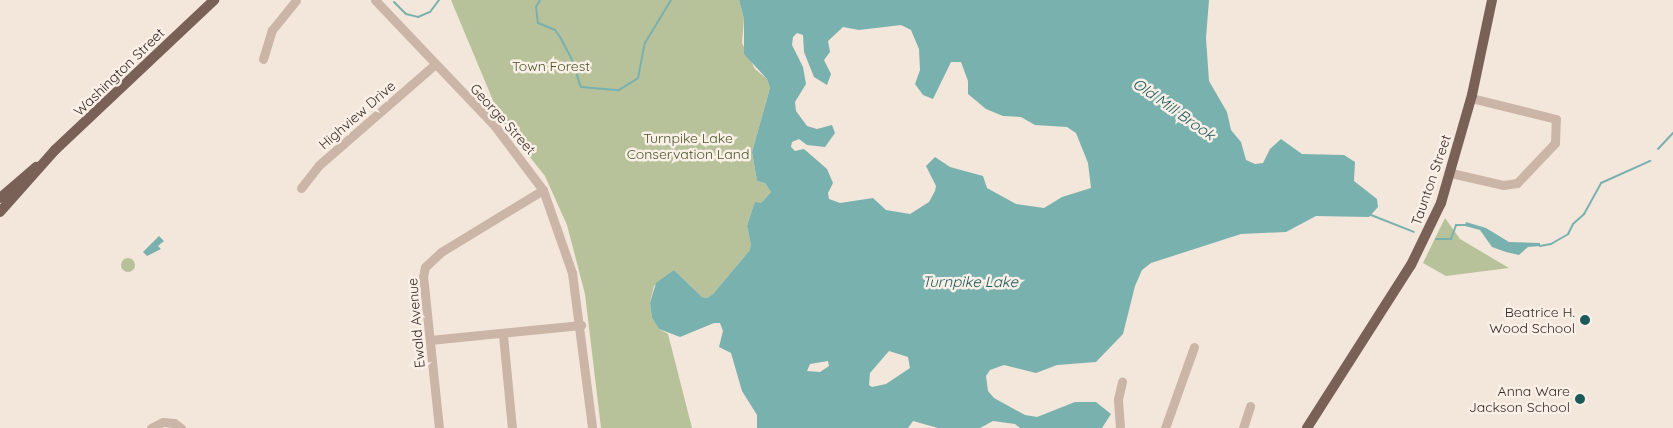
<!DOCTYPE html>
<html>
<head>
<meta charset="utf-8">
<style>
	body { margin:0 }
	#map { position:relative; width:1673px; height:428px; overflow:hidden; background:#f3e6db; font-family:Quicksand,sans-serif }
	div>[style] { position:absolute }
	.green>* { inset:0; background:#b7c29a }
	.round { border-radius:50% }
	.water>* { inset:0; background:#79b1af }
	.stream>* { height:2px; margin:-1px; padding:0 1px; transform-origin:1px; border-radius:1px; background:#79b1af }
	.minor>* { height:9px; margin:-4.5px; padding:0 4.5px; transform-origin:4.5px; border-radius:4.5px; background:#cbb5a6 }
	.major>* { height:10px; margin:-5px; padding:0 5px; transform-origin:5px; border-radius:5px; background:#796158 }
	.dots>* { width:14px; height:14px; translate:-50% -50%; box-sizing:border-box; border:2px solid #faf0e7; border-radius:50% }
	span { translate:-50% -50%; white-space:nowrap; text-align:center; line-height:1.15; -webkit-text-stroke:5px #faf0e7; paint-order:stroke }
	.park-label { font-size:14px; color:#49562a }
	.street-label { font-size:14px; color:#372b27 }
	.poi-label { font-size:14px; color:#372b27 }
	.right { translate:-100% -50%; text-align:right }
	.water-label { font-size:15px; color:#1b5a5a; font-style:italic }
</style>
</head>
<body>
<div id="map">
	<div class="green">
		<i style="clip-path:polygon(451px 0,739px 0,744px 19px,742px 43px,755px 69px,767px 79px,770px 88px,752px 152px,757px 181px,765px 183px,771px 192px,761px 203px,755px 203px,752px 210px,747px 226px,751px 245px,749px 251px,713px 294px,707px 298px,702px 297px,674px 270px,654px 286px,650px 303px,652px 318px,659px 329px,668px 334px,692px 428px,601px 428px,585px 294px,567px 225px,545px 176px,502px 122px)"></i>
		<i style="clip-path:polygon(1445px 218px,1460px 239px,1509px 268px,1446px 276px,1423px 263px)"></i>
		<i class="round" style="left:121px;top:258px;width:14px;height:14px"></i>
	</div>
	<div class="water">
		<i style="clip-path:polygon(evenodd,739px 0,1209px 0,1206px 38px,1209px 81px,1227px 112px,1231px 130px,1241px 142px,1246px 160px,1255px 164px,1263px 163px,1270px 149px,1281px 139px,1302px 154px,1344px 155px,1355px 162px,1354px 181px,1377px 199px,1378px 207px,1369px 217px,1316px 216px,1286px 232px,1241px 234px,1151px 263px,1142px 270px,1135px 286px,1123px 334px,1096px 362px,1057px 365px,1036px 373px,1004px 365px,990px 370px,986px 376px,988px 391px,994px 398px,1025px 415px,1037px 417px,1075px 402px,1096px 402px,1111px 414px,1102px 428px,1020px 428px,1015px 424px,993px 421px,980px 428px,938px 428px,913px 421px,908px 428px,757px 428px,757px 415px,742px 391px,731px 353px,719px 347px,723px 331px,720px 323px,714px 323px,680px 337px,659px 329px,652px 318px,650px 303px,656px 283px,674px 270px,702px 297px,707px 298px,713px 294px,749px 251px,751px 245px,747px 226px,752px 210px,755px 202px,761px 203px,771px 192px,765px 183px,757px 181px,752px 152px,770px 88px,767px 79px,744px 54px,744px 19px,739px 0,901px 25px,911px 30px,919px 49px,920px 70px,915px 84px,923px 95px,933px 99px,951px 62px,961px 62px,968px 81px,968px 94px,986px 109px,1003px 116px,1021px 117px,1035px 125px,1067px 127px,1076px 133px,1088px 163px,1091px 188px,1062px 197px,1044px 208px,1016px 204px,987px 188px,983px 176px,950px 167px,935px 157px,926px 166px,936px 186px,935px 191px,929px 202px,910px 214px,886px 210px,873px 198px,840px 203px,829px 199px,828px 193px,833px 183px,827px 169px,804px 149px,795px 151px,791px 147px,792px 142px,799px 139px,807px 145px,825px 147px,835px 133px,832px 125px,817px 129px,807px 126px,796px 111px,795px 102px,806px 84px,803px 67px,792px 45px,793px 37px,797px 33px,803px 35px,804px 52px,814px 77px,827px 85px,831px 74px,824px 60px,830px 52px,828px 41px,843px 27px,859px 30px,901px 25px,739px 0,889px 351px,908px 357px,910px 368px,886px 384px,872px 387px,869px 385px,870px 373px,889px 351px,739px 0,828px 361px,829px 366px,820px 372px,807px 371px,810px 364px,828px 361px)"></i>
		<i style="clip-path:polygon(1466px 222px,1486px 228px,1509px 242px,1540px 243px,1540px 246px,1528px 247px,1519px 255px,1506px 252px,1492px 247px,1480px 230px,1465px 226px)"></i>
		<i style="clip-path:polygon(159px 236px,164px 241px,158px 246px,161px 249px,147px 256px,143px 252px)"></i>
	</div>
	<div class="stream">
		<i style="left:540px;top:0;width:8px;rotate:120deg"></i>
		<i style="left:536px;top:7px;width:16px;rotate:83deg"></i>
		<i style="left:538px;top:23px;width:18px;rotate:22deg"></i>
		<i style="left:555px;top:30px;width:9px;rotate:54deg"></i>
		<i style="left:560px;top:37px;width:26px;rotate:62deg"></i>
		<i style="left:572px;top:60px;width:28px;rotate:72deg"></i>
		<i style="left:581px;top:87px;width:38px;rotate:5deg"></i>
		<i style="left:619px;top:90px;width:22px;rotate:-32deg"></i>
		<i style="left:638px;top:78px;width:36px;rotate:-79deg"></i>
		<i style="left:645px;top:43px;width:50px;rotate:-58.8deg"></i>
		<i style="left:394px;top:2px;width:17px;rotate:45deg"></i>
		<i style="left:406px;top:14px;width:12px;rotate:14deg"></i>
		<i style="left:418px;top:17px;width:13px;rotate:-23deg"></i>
		<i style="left:430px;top:12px;width:15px;rotate:-53deg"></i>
		<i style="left:1658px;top:149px;width:22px;rotate:-47deg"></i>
		<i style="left:1371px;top:215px;width:46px;rotate:21.6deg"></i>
		<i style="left:1436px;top:239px;width:15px"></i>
		<i style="left:1451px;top:239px;width:15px;rotate:-70deg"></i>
		<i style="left:1456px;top:225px;width:11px"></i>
		<i style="left:1540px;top:246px;width:11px;rotate:-10deg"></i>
		<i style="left:1551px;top:244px;width:20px;rotate:-30deg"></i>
		<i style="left:1568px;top:234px;width:11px;rotate:-63deg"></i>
		<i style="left:1573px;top:224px;width:15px;rotate:-42deg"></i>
		<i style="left:1584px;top:214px;width:35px;rotate:-61deg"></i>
		<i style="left:1601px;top:183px;width:54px;rotate:-24.2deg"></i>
	</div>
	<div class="minor">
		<i style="left:375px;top:0;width:173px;rotate:46.4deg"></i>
		<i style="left:494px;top:125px;width:81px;rotate:53deg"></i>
		<i style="left:543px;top:190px;width:88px;rotate:70.7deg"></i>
		<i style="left:572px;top:273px;width:156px;rotate:82.6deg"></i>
		<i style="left:263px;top:59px;width:30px;rotate:-73deg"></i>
		<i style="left:272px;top:30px;width:38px;rotate:-51deg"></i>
		<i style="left:1451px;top:173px;width:53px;rotate:13deg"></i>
		<i style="left:1503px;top:185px;width:14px;rotate:-8deg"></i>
		<i style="left:1517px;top:183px;width:55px;rotate:-46.5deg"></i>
		<i style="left:1555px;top:143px;width:24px;rotate:-88deg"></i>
		<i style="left:1556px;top:119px;width:88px;rotate:-166.1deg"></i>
		<i style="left:301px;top:188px;width:29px;rotate:-52deg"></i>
		<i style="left:319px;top:165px;width:152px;rotate:-41deg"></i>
		<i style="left:503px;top:335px;width:93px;rotate:84.5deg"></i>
		<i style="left:430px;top:340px;width:152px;rotate:-5.7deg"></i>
		<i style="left:151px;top:428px;width:13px;rotate:-27deg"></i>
		<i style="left:163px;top:422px;width:11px;rotate:5deg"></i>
		<i style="left:174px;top:423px;width:9px;rotate:36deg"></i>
		<i style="left:439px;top:428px;width:152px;rotate:-96deg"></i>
		<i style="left:423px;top:277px;width:10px;rotate:-79deg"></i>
		<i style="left:425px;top:267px;width:22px;rotate:-43deg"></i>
		<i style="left:441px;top:252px;width:119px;rotate:-31.3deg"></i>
		<i style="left:1120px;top:428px;width:29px;rotate:-94deg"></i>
		<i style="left:1118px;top:399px;width:18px;rotate:-77deg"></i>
		<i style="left:1165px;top:428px;width:86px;rotate:-70.3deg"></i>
		<i style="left:1243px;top:428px;width:23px;rotate:-72deg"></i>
	</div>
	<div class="major">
		<i style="left:0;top:198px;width:48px;rotate:-40.7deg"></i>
		<i style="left:0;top:212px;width:83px;rotate:-48.4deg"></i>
		<i style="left:55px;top:150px;width:219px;rotate:-43.3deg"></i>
		<i style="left:1307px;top:428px;width:193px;rotate:-57.5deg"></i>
		<i style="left:1411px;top:265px;width:69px;rotate:-64.2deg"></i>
		<i style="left:1441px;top:203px;width:112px;rotate:-74deg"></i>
		<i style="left:1472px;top:95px;width:97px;rotate:-78.1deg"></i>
	</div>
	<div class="dots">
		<i style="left:1585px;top:320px;background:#1b5a5a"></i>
		<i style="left:1580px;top:399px;background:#1b5a5a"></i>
	</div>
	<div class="park-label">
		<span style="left:551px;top:66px">Town Forest</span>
		<span style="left:688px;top:146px">Turnpike Lake<br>Conservation Land</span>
	</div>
	<div class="street-label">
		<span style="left:119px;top:72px;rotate:-44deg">Washington Street</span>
		<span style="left:357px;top:115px;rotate:-41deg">Highview Drive</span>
		<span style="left:503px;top:119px;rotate:48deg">George Street</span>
		<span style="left:1431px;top:180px;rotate:-71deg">Taunton Street</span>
		<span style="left:416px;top:323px;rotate:-95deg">Ewald Avenue</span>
	</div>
	<div class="poi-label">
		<span class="right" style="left:1575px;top:320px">Beatrice H.<br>Wood School</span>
		<span class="right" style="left:1570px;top:399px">Anna Ware<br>Jackson School</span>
	</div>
	<div class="water-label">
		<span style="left:1174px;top:109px;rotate:35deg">Old Mill Brook</span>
		<span style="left:970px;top:282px">Turnpike Lake</span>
	</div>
</div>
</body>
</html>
